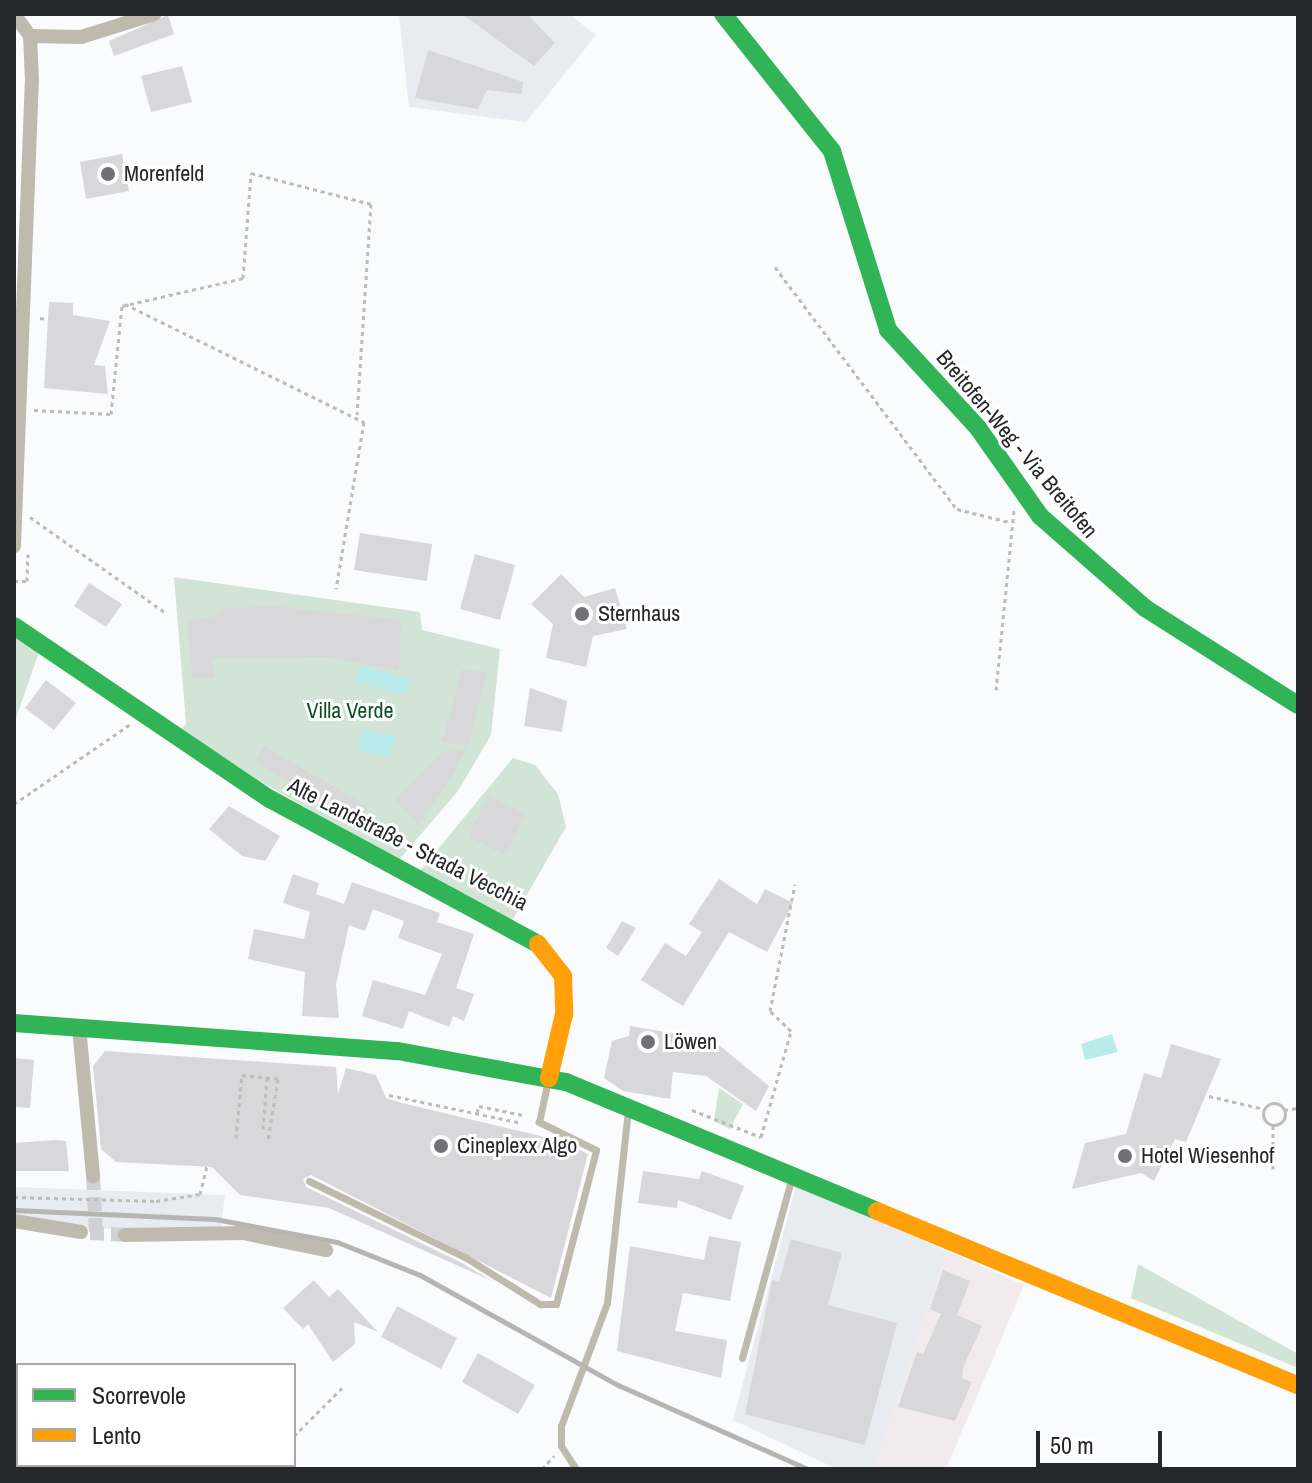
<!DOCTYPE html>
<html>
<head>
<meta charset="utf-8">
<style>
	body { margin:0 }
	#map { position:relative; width:1312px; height:1483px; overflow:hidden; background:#fafbfd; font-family:"Archivo Narrow",sans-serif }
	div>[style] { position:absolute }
	.commercial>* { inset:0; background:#f2ebed }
	.built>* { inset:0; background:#e8ebf0 }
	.green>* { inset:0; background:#d1e4d5 }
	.water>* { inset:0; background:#baebec }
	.building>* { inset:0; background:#d8d8da }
	.street-tunnel>* { height:14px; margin-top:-7px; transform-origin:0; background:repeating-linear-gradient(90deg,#d0d1d3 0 14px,transparent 0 21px) }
	.path>* { height:3px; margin-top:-1.5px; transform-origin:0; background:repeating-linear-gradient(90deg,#bebcb7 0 4px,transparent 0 8px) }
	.path>.ring { margin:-1.5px; padding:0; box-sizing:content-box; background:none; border:3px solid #bebcb7; border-radius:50% }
	.lane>* { height:7px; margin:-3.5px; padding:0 3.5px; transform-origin:3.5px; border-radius:3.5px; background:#bebaae }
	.street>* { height:14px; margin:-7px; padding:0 7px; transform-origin:7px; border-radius:7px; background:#bebaae }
	.fast>* { height:18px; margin:-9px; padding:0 9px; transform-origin:9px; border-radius:9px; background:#30b455 }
	.slow>* { height:18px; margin:-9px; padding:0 9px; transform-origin:9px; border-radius:9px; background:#ff9f0a }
	.rail>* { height:5px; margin:-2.5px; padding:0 2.5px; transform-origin:2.5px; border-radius:2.5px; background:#b6b5b1 }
	.dots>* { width:22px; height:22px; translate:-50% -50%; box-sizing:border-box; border:4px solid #fff; border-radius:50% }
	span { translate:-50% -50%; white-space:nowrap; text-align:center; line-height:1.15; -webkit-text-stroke:6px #fff; paint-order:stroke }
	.poi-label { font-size:22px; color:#26272b }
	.left { translate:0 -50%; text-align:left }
	.street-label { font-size:22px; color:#26272b }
	.park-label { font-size:22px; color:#0d5225 }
	.frame { position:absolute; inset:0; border:16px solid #26272b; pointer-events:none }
	.legend { position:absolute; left:16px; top:1363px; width:280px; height:104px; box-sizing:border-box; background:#fff; border:2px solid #a8a9aa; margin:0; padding:10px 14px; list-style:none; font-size:24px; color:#26272b }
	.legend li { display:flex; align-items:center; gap:16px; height:40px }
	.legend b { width:40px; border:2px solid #a8a9aa }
	.scale { position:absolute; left:1036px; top:1431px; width:126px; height:36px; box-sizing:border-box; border:4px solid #26272b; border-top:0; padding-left:10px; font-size:24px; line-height:28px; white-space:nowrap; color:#26272b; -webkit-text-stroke:6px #fff; paint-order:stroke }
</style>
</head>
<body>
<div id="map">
	<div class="commercial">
		<i style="clip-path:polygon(947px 1251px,1024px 1285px,946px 1469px,874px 1469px)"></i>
	</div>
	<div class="built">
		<i style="clip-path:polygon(399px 14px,569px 14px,596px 35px,526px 122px,409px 107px)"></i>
		<i style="clip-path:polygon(796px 1186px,947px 1251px,874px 1469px,837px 1469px,733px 1420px)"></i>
		<i style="clip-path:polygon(14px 1187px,225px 1195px,220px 1233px,14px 1225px)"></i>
	</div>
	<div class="green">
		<i style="clip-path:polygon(174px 577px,420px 612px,422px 630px,500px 649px,491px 735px,458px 791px,398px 861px,179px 734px,186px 723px)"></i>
		<i style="clip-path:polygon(14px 636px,39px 652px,14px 724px)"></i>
		<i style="clip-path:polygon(513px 758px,535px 765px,558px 794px,566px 827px,510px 924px,415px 877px)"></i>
		<i style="clip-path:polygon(719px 1088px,743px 1104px,730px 1129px,714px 1121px)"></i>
		<i style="clip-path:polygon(1138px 1264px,1298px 1354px,1298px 1368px,1131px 1298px)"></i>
	</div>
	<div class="water">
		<i style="clip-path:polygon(360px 666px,410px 678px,406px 694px,356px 683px)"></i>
		<i style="clip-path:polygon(363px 729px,397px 737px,388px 756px,359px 751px)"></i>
		<i style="clip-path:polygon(1112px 1034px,1118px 1052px,1085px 1060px,1081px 1044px)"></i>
	</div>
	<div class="building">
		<i style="clip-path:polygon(462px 14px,527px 14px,555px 43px,534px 66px)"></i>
		<i style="clip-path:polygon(168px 15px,174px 34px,114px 56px,109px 41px)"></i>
		<i style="clip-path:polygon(428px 50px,523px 82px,522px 94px,487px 90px,478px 109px,415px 98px)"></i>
		<i style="clip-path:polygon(182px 66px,192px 102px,151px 112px,141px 76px)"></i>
		<i style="clip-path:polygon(122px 154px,129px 191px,86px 199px,80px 162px)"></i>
		<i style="clip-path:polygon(49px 302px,73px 303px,73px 315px,110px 321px,94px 365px,105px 366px,108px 394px,44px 388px)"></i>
		<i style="clip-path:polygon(360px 533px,432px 544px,427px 581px,354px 570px)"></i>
		<i style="clip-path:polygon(475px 554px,515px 565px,500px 620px,460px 609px)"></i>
		<i style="clip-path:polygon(561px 574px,584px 597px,615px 588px,627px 629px,593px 636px,586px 667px,546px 658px,553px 624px,531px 604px)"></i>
		<i style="clip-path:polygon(89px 583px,122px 604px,106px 627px,74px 606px)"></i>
		<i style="clip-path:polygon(272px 606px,401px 620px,399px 671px,328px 657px,212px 658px,214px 678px,193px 679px,187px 622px,220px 615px,220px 609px)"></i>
		<i style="clip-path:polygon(462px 670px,487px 672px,468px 746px,442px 742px)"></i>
		<i style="clip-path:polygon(46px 680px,76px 703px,54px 730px,25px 708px)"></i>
		<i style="clip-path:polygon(530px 688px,567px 701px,562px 732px,524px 726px)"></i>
		<i style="clip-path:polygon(264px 746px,369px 807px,360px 823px,255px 762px)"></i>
		<i style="clip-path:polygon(466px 749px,454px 774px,418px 825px,395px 800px,441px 753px)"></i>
		<i style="clip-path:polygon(488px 795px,526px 814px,506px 855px,468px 837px)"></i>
		<i style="clip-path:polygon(229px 806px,280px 836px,265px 861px,242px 856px,209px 829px)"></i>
		<i style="clip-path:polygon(293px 874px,319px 883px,316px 894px,344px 904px,352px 882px,440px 913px,437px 922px,474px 934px,456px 988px,474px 994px,464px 1021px,453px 1016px,449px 1027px,409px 1011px,403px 1029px,362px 1016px,373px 980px,425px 995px,442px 954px,398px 938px,404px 921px,373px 909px,365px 931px,349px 925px,336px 984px,339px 1018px,302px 1016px,305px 972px,248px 959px,254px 929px,304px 939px,310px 912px,283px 903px)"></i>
		<i style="clip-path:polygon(719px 879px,757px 904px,765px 889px,793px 903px,767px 952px,729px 932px,683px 1006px,641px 980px,665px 943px,686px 956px,702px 932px,689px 924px)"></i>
		<i style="clip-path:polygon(622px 921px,636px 928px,618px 956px,606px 948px)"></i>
		<i style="clip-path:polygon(630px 1026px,713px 1040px,769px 1086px,756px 1111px,706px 1076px,673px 1072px,670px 1099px,623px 1091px,604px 1078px,612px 1041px,629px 1036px)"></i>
		<i style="clip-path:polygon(1171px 1044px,1221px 1059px,1186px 1142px,1175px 1139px,1154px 1181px,1141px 1173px,1072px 1189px,1085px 1143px,1126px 1134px,1144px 1073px,1161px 1078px)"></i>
		<i style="clip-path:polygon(105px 1051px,336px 1067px,338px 1094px,346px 1068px,376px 1075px,386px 1098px,402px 1103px,562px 1141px,588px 1154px,551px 1298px,311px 1175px,303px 1179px,306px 1187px,462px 1263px,492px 1281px,329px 1208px,240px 1195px,212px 1167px,116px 1162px,101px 1149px,93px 1066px)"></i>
		<i style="clip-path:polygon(14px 1058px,34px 1060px,30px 1108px,14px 1107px)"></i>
		<i style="clip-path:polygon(55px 1140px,66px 1141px,69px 1171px,14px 1171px,14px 1143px)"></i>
		<i style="clip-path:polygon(643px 1171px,699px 1179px,702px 1171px,744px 1186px,731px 1220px,678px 1200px,677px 1208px,638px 1203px)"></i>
		<i style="clip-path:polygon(709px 1236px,741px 1242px,730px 1301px,683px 1293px,675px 1331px,727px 1340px,721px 1378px,617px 1351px,630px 1246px,704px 1260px)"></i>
		<i style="clip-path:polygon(791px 1239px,842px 1253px,828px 1305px,897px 1323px,865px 1445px,745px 1414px,772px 1280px,779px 1282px)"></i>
		<i style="clip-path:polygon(943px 1270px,970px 1281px,957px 1315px,982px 1326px,963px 1368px,962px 1378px,972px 1382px,955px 1421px,898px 1407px,917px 1352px,923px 1354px,941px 1314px,930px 1309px)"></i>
		<i style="clip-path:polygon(314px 1280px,329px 1297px,338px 1289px,378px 1332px,354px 1322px,355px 1344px,333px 1362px,308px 1324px,303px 1329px,283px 1308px)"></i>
		<i style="clip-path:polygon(397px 1306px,457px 1338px,441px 1369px,381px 1337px)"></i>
		<i style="clip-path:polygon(478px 1353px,535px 1385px,518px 1414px,462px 1382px)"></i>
	</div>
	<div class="street-tunnel">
		<i style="left:93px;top:1176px;width:57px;rotate:87deg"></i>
		<i style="left:90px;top:1233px;width:35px;rotate:3deg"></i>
	</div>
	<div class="path">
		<i style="left:775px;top:267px;width:303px;rotate:53.1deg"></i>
		<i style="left:957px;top:509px;width:54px;rotate:14deg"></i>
		<i style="left:125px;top:304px;width:267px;rotate:26.3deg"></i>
		<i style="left:364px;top:422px;width:169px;rotate:99.5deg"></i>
		<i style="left:40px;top:318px;width:8px;rotate:7deg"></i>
		<i style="left:34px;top:410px;width:77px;rotate:3deg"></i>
		<i style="left:111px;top:414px;width:109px;rotate:-84.2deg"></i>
		<i style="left:122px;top:306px;width:124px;rotate:-13deg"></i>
		<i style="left:243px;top:278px;width:105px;rotate:-85.6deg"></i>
		<i style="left:251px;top:173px;width:124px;rotate:14.5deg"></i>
		<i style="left:371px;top:204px;width:211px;rotate:93.8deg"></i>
		<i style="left:30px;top:517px;width:166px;rotate:35.2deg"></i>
		<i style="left:14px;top:581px;width:13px"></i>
		<i style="left:27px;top:581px;width:27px;rotate:-88deg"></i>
		<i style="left:996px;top:690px;width:181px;rotate:-84.3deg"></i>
		<i style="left:14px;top:804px;width:140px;rotate:-34.5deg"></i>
		<i style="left:389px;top:1095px;width:136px;rotate:11.9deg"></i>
		<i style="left:1209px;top:1096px;width:57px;rotate:13.3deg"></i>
		<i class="ring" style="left:1263px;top:1103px;width:19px;height:19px"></i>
		<i style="left:692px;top:1110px;width:74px;rotate:21.4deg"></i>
		<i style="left:761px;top:1137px;width:110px;rotate:-74.2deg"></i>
		<i style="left:791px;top:1031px;width:29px;rotate:-136deg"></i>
		<i style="left:770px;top:1011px;width:129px;rotate:-78.9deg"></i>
		<i style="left:1284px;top:1110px;width:14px;rotate:-8deg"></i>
		<i style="left:477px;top:1113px;width:7px;rotate:-74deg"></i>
		<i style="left:479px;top:1106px;width:45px;rotate:11.6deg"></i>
		<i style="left:263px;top:1129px;width:51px;rotate:-85.5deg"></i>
		<i style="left:236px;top:1138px;width:63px;rotate:-84.6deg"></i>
		<i style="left:242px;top:1075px;width:36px;rotate:6deg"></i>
		<i style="left:278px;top:1079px;width:62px;rotate:99.3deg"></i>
		<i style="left:1254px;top:1161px;width:18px;rotate:-45deg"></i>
		<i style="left:1273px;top:1169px;width:44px;rotate:-90deg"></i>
		<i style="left:14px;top:1197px;width:142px;rotate:1.6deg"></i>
		<i style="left:156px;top:1201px;width:45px;rotate:-9deg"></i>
		<i style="left:200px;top:1194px;width:29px;rotate:-76deg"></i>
		<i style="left:14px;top:1371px;width:6px;rotate:51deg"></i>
		<i style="left:294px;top:1436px;width:72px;rotate:-45deg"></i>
		<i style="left:98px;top:1465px;width:6px;rotate:45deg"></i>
		<i style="left:260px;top:1469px;width:6px;rotate:-45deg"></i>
		<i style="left:542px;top:1469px;width:18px;rotate:-47deg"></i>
	</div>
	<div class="lane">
		<i style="left:309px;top:1181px;width:174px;rotate:26deg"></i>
		<i style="left:465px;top:1257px;width:89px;rotate:32.1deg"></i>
		<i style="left:540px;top:1304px;width:16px"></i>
		<i style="left:556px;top:1304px;width:159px;rotate:-75.4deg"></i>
		<i style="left:596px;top:1150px;width:64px;rotate:-153.8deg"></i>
		<i style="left:539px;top:1122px;width:43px;rotate:-77.9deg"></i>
		<i style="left:742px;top:1358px;width:188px;rotate:-74.6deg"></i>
		<i style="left:576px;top:1469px;width:27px;rotate:-123deg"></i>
		<i style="left:561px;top:1446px;width:20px;rotate:-90deg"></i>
		<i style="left:561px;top:1426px;width:131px;rotate:-69.5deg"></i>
		<i style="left:607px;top:1303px;width:194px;rotate:-83.8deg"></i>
	</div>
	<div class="street">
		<i style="left:30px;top:36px;width:51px;rotate:1.1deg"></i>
		<i style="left:81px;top:37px;width:77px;rotate:-17.3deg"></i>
		<i style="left:14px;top:546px;width:465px;rotate:-87.8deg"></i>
		<i style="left:32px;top:81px;width:45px;rotate:-92.5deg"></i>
		<i style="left:30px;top:36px;width:27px;rotate:-126deg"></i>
		<i style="left:79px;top:1027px;width:150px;rotate:84.6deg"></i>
		<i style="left:14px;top:1221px;width:68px;rotate:9.3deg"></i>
		<i style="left:125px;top:1235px;width:118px;rotate:-1deg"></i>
		<i style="left:243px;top:1233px;width:85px;rotate:11.6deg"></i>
	</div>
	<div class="fast">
		<i style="left:723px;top:14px;width:175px;rotate:51.5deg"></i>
		<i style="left:832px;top:151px;width:188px;rotate:72.6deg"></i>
		<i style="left:888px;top:330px;width:133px;rotate:47.4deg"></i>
		<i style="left:978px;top:428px;width:108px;rotate:54.8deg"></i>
		<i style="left:1040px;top:516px;width:140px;rotate:41.2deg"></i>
		<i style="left:1145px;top:608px;width:181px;rotate:32.4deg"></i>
		<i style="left:14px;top:626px;width:309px;rotate:34.1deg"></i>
		<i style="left:270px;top:799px;width:305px;rotate:28.4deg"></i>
		<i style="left:14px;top:1023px;width:385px;rotate:4.2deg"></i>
		<i style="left:398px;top:1051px;width:171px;rotate:10.5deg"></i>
		<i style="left:566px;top:1082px;width:337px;rotate:22.5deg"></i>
	</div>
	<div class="slow">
		<i style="left:538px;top:944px;width:41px;rotate:52deg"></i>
		<i style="left:563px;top:976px;width:38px;rotate:88deg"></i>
		<i style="left:564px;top:1014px;width:66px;rotate:103.2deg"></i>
		<i style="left:877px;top:1211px;width:456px;rotate:22.5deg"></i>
	</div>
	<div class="rail">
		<i style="left:14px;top:1210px;width:201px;rotate:2.6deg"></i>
		<i style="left:215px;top:1219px;width:124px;rotate:10.7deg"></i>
		<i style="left:337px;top:1242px;width:89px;rotate:21.7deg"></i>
		<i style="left:420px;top:1275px;width:227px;rotate:29.1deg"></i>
		<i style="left:618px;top:1385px;width:208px;rotate:23.9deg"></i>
	</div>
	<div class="dots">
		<i style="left:108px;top:174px;background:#707174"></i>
		<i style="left:582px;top:614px;background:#707174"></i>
		<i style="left:648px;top:1042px;background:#707174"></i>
		<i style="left:441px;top:1146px;background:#707174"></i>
		<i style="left:1125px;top:1156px;background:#707174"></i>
	</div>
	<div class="poi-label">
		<span class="left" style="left:124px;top:174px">Morenfeld</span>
		<span class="left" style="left:598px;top:614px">Sternhaus</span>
		<span class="left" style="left:664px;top:1042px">Löwen</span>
		<span class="left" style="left:457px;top:1146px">Cineplexx Algo</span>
		<span class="left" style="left:1141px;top:1156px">Hotel Wiesenhof</span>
	</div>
	<div class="street-label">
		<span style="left:1017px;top:444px;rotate:50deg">Breitofen-Weg - Via Breitofen</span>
		<span style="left:408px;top:844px;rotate:27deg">Alte Landstraße - Strada Vecchia</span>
	</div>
	<div class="park-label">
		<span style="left:350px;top:711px">Villa Verde</span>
	</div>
	<div class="frame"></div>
	<ul class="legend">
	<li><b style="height:10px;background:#30b455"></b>Scorrevole</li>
	<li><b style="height:10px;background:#ff9f0a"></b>Lento</li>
	</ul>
	<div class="scale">50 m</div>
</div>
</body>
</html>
